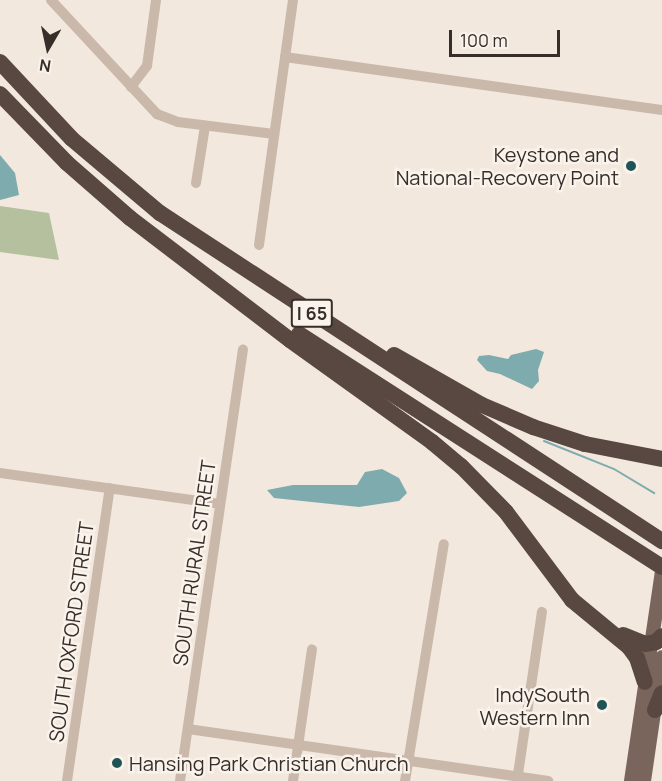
<!DOCTYPE html>
<html>
<head>
<meta charset="utf-8">
<style>
	body { margin:0 }
	#map { position:relative; width:662px; height:781px; overflow:hidden; background:#f2e8de; font-family:Manrope,sans-serif }
	div>[style] { position:absolute }
	.green>* { inset:0; background:#b5c09f }
	.water>* { inset:0; background:#7eacae }
	.stream>* { height:2px; margin:-1px; padding:0 1px; transform-origin:1px; border-radius:1px; background:#7eacae }
	.minor>* { height:10px; margin:-5px; padding:0 5px; transform-origin:5px; border-radius:5px; background:#cab9ab }
	.major>* { height:14px; margin:-7px; padding:0 7px; transform-origin:7px; border-radius:7px; background:#79655b }
	.highway>* { height:16px; margin:-8px; padding:0 8px; transform-origin:8px; border-radius:8px; background:#584841 }
	.dots>* { width:16px; height:16px; translate:-50% -50%; box-sizing:border-box; border:3px solid #f9f3eb; border-radius:50% }
	span { translate:-50% -50%; white-space:nowrap; text-align:center; line-height:1.15; -webkit-text-stroke:5px #f9f3eb; paint-order:stroke }
	.shield-label span { padding:2px 4px; background:#f9f3eb; border:2px solid; border-radius:4px; -webkit-text-stroke-width:0 }
	.shield-label { font-size:18px; color:#372e2a; font-weight:700 }
	.poi-label { font-size:20px; color:#372e2a }
	.right { translate:-100% -50%; text-align:right }
	.left { translate:0 -50%; text-align:left }
	.street-label { font-size:20px; color:#372e2a }
	.north { position:absolute; left:18px; top:18px; width:60px; height:60px; -webkit-text-stroke:4px #f9f3eb; paint-order:stroke; rotate:189deg; font-size:16px; font-weight:700; line-height:24px; text-align:center; color:#372e2a }
	.north::after { content:''; display:block; margin:auto; width:21px; height:27px; background:#372e2a; clip-path:polygon(50% 0,100% 100%,50% 72%,0 100%) }
	.scale { position:absolute; left:449px; top:30px; width:111px; height:27px; box-sizing:border-box; border:3px solid #372e2a; border-top:0; padding-left:8px; font-size:18px; line-height:21px; white-space:nowrap; color:#372e2a; -webkit-text-stroke:4px #f9f3eb; paint-order:stroke }
</style>
</head>
<body>
<div id="map">
	<div class="green">
		<i style="clip-path:polygon(0 206px,49px 213px,59px 260px,0 252px)"></i>
	</div>
	<div class="water">
		<i style="clip-path:polygon(0 155px,15px 173px,19px 195px,0 200px)"></i>
		<i style="clip-path:polygon(536px 349px,544px 352px,538px 370px,539px 381px,532px 389px,500px 374px,487px 371px,477px 360px,479px 356px,489px 355px,508px 359px,511px 355px)"></i>
		<i style="clip-path:polygon(382px 469px,399px 478px,407px 493px,399px 501px,359px 507px,274px 498px,267px 490px,293px 485px,357px 485px,365px 472px)"></i>
	</div>
	<div class="stream">
		<i style="left:544px;top:441px;width:75px;rotate:21.8deg"></i>
		<i style="left:614px;top:469px;width:47px;rotate:31deg"></i>
	</div>
	<div class="minor">
		<i style="left:51px;top:0;width:156px;rotate:47.1deg"></i>
		<i style="left:157px;top:114px;width:22px;rotate:21deg"></i>
		<i style="left:178px;top:122px;width:97px;rotate:7.1deg"></i>
		<i style="left:285px;top:57px;width:381px;rotate:8deg"></i>
		<i style="left:131px;top:87px;width:26px;rotate:-53deg"></i>
		<i style="left:147px;top:66px;width:67px;rotate:-82.2deg"></i>
		<i style="left:196px;top:183px;width:58px;rotate:-81deg"></i>
		<i style="left:259px;top:245px;width:247px;rotate:-82.1deg"></i>
		<i style="left:0;top:473px;width:222px;rotate:8deg"></i>
		<i style="left:188px;top:729px;width:364px;rotate:8.2deg"></i>
		<i style="left:67px;top:781px;width:296px;rotate:-81.7deg"></i>
		<i style="left:180px;top:781px;width:436px;rotate:-81.7deg"></i>
		<i style="left:293px;top:781px;width:133px;rotate:-81.8deg"></i>
		<i style="left:405px;top:781px;width:240px;rotate:-80.7deg"></i>
		<i style="left:517px;top:781px;width:171px;rotate:-81.6deg"></i>
	</div>
	<div class="major">
		<i style="left:631px;top:781px;width:211px;rotate:-81.6deg"></i>
		<i style="left:644px;top:781px;width:125px;rotate:-81.7deg"></i>
	</div>
	<div class="highway">
		<i style="left:0;top:62px;width:105px;rotate:46.9deg"></i>
		<i style="left:72px;top:139px;width:115px;rotate:40.1deg"></i>
		<i style="left:160px;top:213px;width:600px;rotate:33.16deg"></i>
		<i style="left:0;top:94px;width:96px;rotate:45.8deg"></i>
		<i style="left:67px;top:163px;width:84px;rotate:41.1deg"></i>
		<i style="left:130px;top:218px;width:201px;rotate:37.3deg"></i>
		<i style="left:290px;top:340px;width:175px;rotate:35.7deg"></i>
		<i style="left:432px;top:442px;width:38px;rotate:40deg"></i>
		<i style="left:461px;top:466px;width:64px;rotate:45.6deg"></i>
		<i style="left:506px;top:512px;width:110px;rotate:53.1deg"></i>
		<i style="left:572px;top:600px;width:74px;rotate:39.5deg"></i>
		<i style="left:629px;top:647px;width:14px;rotate:54deg"></i>
		<i style="left:637px;top:658px;width:25px;rotate:72deg"></i>
		<i style="left:299px;top:334px;width:431px;rotate:32.7deg"></i>
		<i style="left:394px;top:355px;width:101px;rotate:29.6deg"></i>
		<i style="left:482px;top:405px;width:56px;rotate:23.3deg"></i>
		<i style="left:533px;top:427px;width:55px;rotate:18.1deg"></i>
		<i style="left:585px;top:444px;width:78px;rotate:11deg"></i>
		<i style="left:623px;top:635px;width:24px;rotate:22deg"></i>
		<i style="left:645px;top:644px;width:11px;rotate:-10deg"></i>
		<i style="left:656px;top:642px;width:8px;rotate:-45deg"></i>
		<i style="left:655px;top:710px;width:18px;rotate:-68deg"></i>
	</div>
	<div class="dots">
		<i style="left:631px;top:166px;background:#215457"></i>
		<i style="left:602px;top:705px;background:#215457"></i>
		<i style="left:117px;top:763px;background:#215457"></i>
	</div>
	<div class="shield-label">
		<span style="left:312px;top:313px">I 65</span>
	</div>
	<div class="poi-label">
		<span class="right" style="left:619px;top:166px">Keystone and<br>National-Recovery Point</span>
		<span class="right" style="left:590px;top:706px">IndySouth<br>Western Inn</span>
		<span class="left" style="left:129px;top:763px">Hansing Park Christian Church</span>
	</div>
	<div class="street-label">
		<span style="left:194px;top:563px;rotate:-82deg">SOUTH RURAL STREET</span>
		<span style="left:71px;top:632px;rotate:-82deg">SOUTH OXFORD STREET</span>
	</div>
	<div class="north">N</div>
	<div class="scale">100 m</div>
</div>
</body>
</html>
